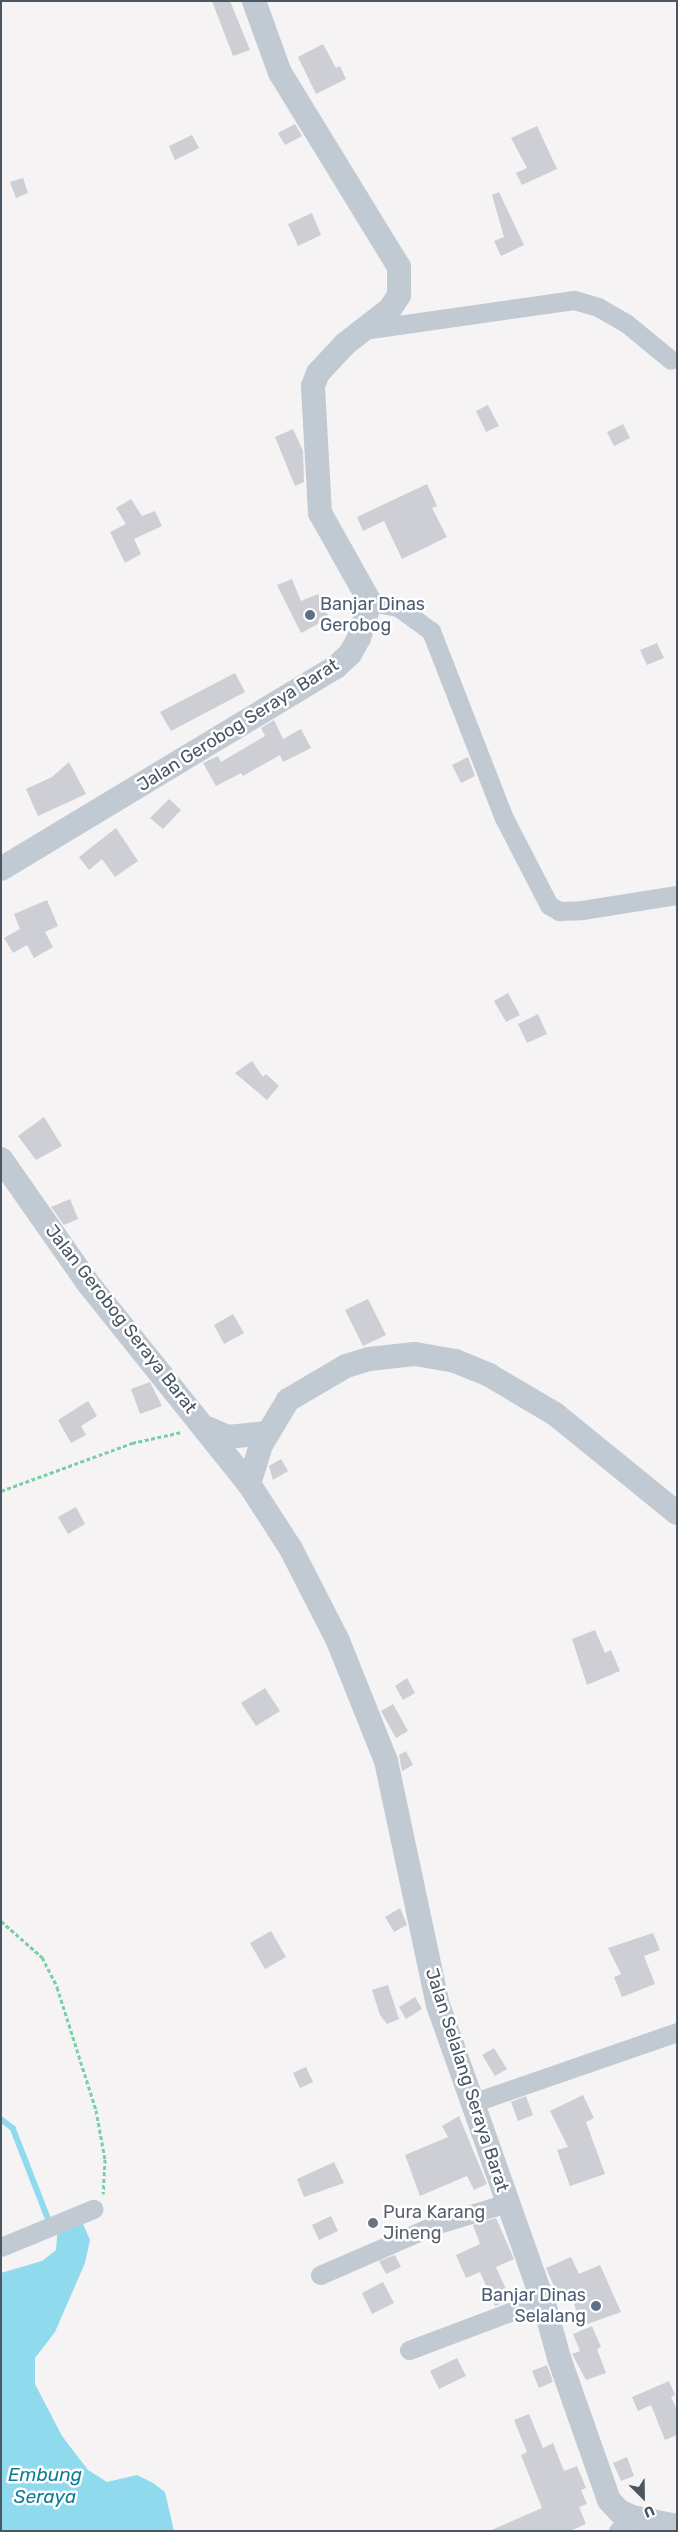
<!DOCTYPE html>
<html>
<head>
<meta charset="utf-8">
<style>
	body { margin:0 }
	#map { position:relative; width:678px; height:2532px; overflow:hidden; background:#f5f3f3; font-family:Rubik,sans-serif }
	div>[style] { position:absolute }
	.water>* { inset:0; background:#90daee }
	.stream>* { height:5.5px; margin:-2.75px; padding:0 2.75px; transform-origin:2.75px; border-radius:2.75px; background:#90daee }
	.building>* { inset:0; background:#cdcfd5 }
	.path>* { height:3px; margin-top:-1.5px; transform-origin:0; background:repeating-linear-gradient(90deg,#7ad0a6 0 4px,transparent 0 6.5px) }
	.minor>* { height:19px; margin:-9.5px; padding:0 9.5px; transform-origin:9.5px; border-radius:9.5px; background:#c1cad2 }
	.tertiary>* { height:24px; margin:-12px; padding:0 12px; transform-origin:12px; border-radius:12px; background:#c1cad2 }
	.dots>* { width:14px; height:14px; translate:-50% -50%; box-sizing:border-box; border:2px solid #fff; border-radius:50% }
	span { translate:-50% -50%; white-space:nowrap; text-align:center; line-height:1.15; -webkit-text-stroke:5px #fff; paint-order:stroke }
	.service-label { font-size:18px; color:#4e5e75 }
	.left { translate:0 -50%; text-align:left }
	.right { translate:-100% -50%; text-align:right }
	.street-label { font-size:18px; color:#4a5661 }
	.worship-label { font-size:18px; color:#5b616d }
	.water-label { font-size:19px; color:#0c7c9b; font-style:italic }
	.frame { position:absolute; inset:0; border:2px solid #4a5661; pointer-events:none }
	.north { position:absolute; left:618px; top:2472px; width:50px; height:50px; -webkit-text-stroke:4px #fff; paint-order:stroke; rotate:157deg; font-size:14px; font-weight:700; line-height:20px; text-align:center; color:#4a5661 }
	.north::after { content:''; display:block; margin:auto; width:18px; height:22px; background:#4a5661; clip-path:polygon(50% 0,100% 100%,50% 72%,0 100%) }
</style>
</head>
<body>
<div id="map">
	<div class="water">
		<i style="clip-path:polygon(80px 2217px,90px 2240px,85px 2263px,55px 2332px,35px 2358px,35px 2384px,62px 2436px,88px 2470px,107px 2482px,137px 2475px,153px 2483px,165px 2492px,174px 2531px,1px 2531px,1px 2273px,42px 2261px,56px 2250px,58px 2225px)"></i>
	</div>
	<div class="stream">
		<i style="left:1px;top:2119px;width:15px;rotate:37deg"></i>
		<i style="left:13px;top:2128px;width:102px;rotate:68.7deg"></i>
	</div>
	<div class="building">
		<i style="clip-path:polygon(212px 1px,230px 1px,250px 50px,233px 56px)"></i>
		<i style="clip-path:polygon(323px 44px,336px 68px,340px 66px,346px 79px,316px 94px,298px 57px)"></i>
		<i style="clip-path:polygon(295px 124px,302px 136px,285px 145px,278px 133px)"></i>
		<i style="clip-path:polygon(537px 126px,557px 169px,522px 185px,516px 173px,527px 168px,511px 138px)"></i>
		<i style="clip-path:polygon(192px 135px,199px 148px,175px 160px,169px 146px)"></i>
		<i style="clip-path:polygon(23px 178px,28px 193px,16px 198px,10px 182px)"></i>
		<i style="clip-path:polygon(499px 192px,524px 245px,501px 256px,494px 241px,504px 237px,492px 195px)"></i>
		<i style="clip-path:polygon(312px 213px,321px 235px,298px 246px,288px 224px)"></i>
		<i style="clip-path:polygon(488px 405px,499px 426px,486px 432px,476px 411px)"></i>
		<i style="clip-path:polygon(623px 424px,630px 438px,614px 446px,607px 432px)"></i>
		<i style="clip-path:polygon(293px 429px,303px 451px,304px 482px,295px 486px,275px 437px)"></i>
		<i style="clip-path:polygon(427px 484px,437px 506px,432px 508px,447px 537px,402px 559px,384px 521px,363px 531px,357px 517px)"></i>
		<i style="clip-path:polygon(131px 499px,142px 516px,155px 511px,162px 526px,134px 539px,141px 554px,125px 563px,110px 532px,126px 524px,116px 508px)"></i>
		<i style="clip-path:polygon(292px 579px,301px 601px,318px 594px,329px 618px,301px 633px,277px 585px)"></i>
		<i style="clip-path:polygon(657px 643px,664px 658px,647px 665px,640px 650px)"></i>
		<i style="clip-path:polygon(235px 673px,245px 692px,171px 731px,160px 712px)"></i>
		<i style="clip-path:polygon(274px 720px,283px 739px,301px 729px,311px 748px,283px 762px,280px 755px,243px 776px,241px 773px,216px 786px,203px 763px,218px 756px,221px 762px,265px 736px,261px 728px)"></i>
		<i style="clip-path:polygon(468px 757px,475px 776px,461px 783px,452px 765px)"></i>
		<i style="clip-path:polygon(69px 762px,86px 794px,38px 816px,26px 789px,52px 777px)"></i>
		<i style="clip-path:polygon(169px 799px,181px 810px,163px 829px,150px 818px)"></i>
		<i style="clip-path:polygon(116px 828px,138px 861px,115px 877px,102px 859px,89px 870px,79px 857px)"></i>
		<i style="clip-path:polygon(47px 900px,58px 926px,45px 932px,53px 947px,34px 958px,27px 945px,13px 953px,4px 938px,20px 929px,14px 914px)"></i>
		<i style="clip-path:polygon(508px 993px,520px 1015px,506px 1022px,494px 1001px)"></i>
		<i style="clip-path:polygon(538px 1014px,547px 1034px,527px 1043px,518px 1024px)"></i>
		<i style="clip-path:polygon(252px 1061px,263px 1077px,266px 1074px,279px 1086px,267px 1100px,235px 1073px)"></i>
		<i style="clip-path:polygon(44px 1117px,62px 1146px,36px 1160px,18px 1136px)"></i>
		<i style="clip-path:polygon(70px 1199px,78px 1219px,64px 1225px,51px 1207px)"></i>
		<i style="clip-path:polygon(368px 1299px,386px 1335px,363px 1346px,345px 1310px)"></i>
		<i style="clip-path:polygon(233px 1314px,244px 1333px,224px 1344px,214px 1325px)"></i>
		<i style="clip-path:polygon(150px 1382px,162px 1406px,140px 1414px,131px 1389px)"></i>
		<i style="clip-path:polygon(88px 1401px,97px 1416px,81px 1426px,86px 1435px,71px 1443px,58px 1420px)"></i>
		<i style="clip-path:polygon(281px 1459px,288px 1471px,273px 1480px,269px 1466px)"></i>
		<i style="clip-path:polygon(76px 1507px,85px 1524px,68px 1534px,58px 1517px)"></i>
		<i style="clip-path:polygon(595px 1630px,605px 1653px,611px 1650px,620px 1671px,587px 1685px,572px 1639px)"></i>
		<i style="clip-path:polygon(407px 1678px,415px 1693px,403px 1700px,395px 1686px)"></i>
		<i style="clip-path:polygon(265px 1688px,280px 1711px,256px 1726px,241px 1703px)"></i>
		<i style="clip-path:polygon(393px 1704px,408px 1731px,396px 1738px,381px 1711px)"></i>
		<i style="clip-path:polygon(406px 1751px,413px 1765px,402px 1771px,399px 1755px)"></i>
		<i style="clip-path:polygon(400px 1908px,407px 1925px,394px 1932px,385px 1917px)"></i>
		<i style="clip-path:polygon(271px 1931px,286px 1957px,265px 1969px,250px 1943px)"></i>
		<i style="clip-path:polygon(653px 1933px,660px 1950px,644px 1956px,655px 1984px,622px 1997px,614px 1977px,621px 1974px,608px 1948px)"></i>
		<i style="clip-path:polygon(388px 1985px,399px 2019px,387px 2024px,380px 2015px,372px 1990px)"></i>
		<i style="clip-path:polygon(415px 1997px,422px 2009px,406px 2019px,399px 2007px)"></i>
		<i style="clip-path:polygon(494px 2048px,507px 2069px,495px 2076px,482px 2055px)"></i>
		<i style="clip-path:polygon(306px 2067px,313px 2082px,300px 2088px,293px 2073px)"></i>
		<i style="clip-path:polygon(583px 2095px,594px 2118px,586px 2122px,605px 2174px,570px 2186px,557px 2150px,568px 2147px,550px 2111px)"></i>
		<i style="clip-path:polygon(526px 2096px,533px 2115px,518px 2121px,511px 2102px)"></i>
		<i style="clip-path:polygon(459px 2116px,487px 2184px,474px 2190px,467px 2176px,420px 2196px,405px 2155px,448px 2137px,442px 2126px)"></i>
		<i style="clip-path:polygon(334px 2162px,344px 2183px,304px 2197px,297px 2179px)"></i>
		<i style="clip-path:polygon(331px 2216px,338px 2231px,319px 2240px,312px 2225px)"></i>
		<i style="clip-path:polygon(496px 2218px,514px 2259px,496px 2267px,511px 2300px,495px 2306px,480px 2272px,466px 2278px,456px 2255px,480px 2244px,473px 2225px)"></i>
		<i style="clip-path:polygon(395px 2255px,401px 2267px,386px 2274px,379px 2261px)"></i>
		<i style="clip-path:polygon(571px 2257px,579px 2274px,600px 2265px,621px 2312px,582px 2326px,571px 2296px,560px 2300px,546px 2268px)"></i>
		<i style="clip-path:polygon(383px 2282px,394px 2303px,372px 2314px,362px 2293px)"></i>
		<i style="clip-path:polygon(592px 2326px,601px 2347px,597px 2349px,606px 2373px,586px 2380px,572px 2354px,580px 2351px,573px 2334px)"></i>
		<i style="clip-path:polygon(457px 2358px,466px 2376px,439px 2389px,430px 2371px)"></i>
		<i style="clip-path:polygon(547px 2365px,553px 2382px,539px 2388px,532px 2371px)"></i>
		<i style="clip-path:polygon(669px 2381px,675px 2395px,671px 2397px,677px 2410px,677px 2435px,665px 2440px,651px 2405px,638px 2411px,632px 2397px)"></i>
		<i style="clip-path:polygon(529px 2414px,543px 2448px,553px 2443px,564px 2471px,577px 2466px,586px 2488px,581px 2490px,587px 2504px,579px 2507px,586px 2524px,570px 2531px,489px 2531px,542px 2508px,521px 2455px,527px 2452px,514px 2420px)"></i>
		<i style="clip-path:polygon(627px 2457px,634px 2476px,621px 2481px,613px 2463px)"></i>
	</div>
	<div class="path">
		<i style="left:1px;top:1491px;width:140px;rotate:-20.1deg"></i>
		<i style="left:132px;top:1443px;width:51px;rotate:-12.4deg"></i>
		<i style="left:1px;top:1921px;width:55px;rotate:41.3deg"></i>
		<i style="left:42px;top:1957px;width:34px;rotate:63deg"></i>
		<i style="left:57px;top:1987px;width:129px;rotate:72.4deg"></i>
		<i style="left:96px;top:2110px;width:50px;rotate:79.6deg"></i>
		<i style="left:105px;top:2159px;width:35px;rotate:93deg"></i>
	</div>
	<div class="minor">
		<i style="left:363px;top:330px;width:213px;rotate:-8.1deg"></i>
		<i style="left:574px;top:300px;width:25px;rotate:16deg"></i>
		<i style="left:598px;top:307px;width:32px;rotate:30deg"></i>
		<i style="left:626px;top:323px;width:58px;rotate:39.4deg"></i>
		<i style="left:370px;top:602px;width:28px;rotate:10deg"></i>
		<i style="left:398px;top:607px;width:41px;rotate:36deg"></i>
		<i style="left:431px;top:631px;width:201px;rotate:68.7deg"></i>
		<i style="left:504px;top:818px;width:98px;rotate:62.7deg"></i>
		<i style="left:549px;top:905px;width:12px;rotate:31deg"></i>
		<i style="left:559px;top:911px;width:23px;rotate:-2deg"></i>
		<i style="left:582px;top:910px;width:96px;rotate:-9deg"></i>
		<i style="left:472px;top:2103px;width:217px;rotate:-19.1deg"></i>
		<i style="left:1px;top:2247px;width:100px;rotate:-22.4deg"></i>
		<i style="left:320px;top:2275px;width:125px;rotate:-23.5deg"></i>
		<i style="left:435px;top:2225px;width:75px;rotate:-17deg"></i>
		<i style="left:409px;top:2350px;width:142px;rotate:-20.6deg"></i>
		<i style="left:618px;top:2531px;width:20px;rotate:-45deg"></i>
	</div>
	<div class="tertiary">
		<i style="left:1px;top:869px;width:391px;rotate:-31.1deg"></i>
		<i style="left:336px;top:667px;width:19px;rotate:-43deg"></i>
		<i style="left:350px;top:654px;width:18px;rotate:-61deg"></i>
		<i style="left:359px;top:638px;width:38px;rotate:-73deg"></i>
		<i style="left:370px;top:602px;width:102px;rotate:-119.3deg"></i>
		<i style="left:320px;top:513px;width:127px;rotate:-93.2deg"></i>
		<i style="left:313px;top:386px;width:14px;rotate:-69deg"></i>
		<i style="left:318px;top:373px;width:40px;rotate:-47deg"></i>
		<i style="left:345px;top:344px;width:57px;rotate:-37.9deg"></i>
		<i style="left:390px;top:309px;width:17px;rotate:-57deg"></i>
		<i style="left:399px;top:295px;width:28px;rotate:-90deg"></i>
		<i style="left:399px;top:267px;width:228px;rotate:-121.5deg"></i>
		<i style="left:280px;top:73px;width:77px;rotate:-109.9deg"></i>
		<i style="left:1px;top:1159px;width:150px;rotate:55deg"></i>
		<i style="left:87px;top:1282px;width:259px;rotate:51.3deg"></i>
		<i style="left:249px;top:1484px;width:77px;rotate:57.1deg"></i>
		<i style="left:291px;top:1549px;width:103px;rotate:62.9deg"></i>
		<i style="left:338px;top:1641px;width:129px;rotate:68.2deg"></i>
		<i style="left:386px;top:1761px;width:249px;rotate:78deg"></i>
		<i style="left:438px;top:2005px;width:320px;rotate:70.5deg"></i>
		<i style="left:545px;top:2307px;width:53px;rotate:74.6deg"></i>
		<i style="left:559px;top:2358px;width:151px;rotate:70.6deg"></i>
		<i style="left:609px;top:2500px;width:15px;rotate:48deg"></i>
		<i style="left:619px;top:2511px;width:14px;rotate:25deg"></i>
		<i style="left:632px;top:2517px;width:46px;rotate:11.3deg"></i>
		<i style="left:207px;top:1428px;width:23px;rotate:23deg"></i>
		<i style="left:228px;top:1437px;width:39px;rotate:-6deg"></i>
		<i style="left:249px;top:1484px;width:41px;rotate:-72.9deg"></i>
		<i style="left:261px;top:1445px;width:52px;rotate:-59deg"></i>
		<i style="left:288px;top:1400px;width:67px;rotate:-30.4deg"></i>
		<i style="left:346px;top:1366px;width:24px;rotate:-17deg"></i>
		<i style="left:369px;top:1359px;width:46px;rotate:-6.2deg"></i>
		<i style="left:415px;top:1354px;width:41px;rotate:9.9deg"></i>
		<i style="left:455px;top:1361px;width:37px;rotate:22deg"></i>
		<i style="left:489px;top:1375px;width:77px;rotate:30.6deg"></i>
		<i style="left:555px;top:1414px;width:157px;rotate:39.1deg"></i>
	</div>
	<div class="dots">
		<i style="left:310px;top:615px;background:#5c6f8a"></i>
		<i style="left:373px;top:2223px;background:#6b7280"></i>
		<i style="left:596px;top:2306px;background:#5c6f8a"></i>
	</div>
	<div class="service-label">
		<span class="left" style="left:320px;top:615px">Banjar Dinas<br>Gerobog</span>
		<span class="right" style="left:586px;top:2306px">Banjar Dinas<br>Selalang</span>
	</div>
	<div class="street-label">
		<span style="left:238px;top:725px;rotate:-32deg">Jalan Gerobog Seraya Barat</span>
		<span style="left:121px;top:1319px;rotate:52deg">Jalan Gerobog Seraya Barat</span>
		<span style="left:467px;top:2080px;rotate:72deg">Jalan Selalang Seraya Barat</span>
	</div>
	<div class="worship-label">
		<span class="left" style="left:383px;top:2223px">Pura Karang<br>Jineng</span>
	</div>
	<div class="water-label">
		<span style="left:45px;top:2486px">Embung<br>Seraya</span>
	</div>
	<div class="frame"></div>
	<div class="north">U</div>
</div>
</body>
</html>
